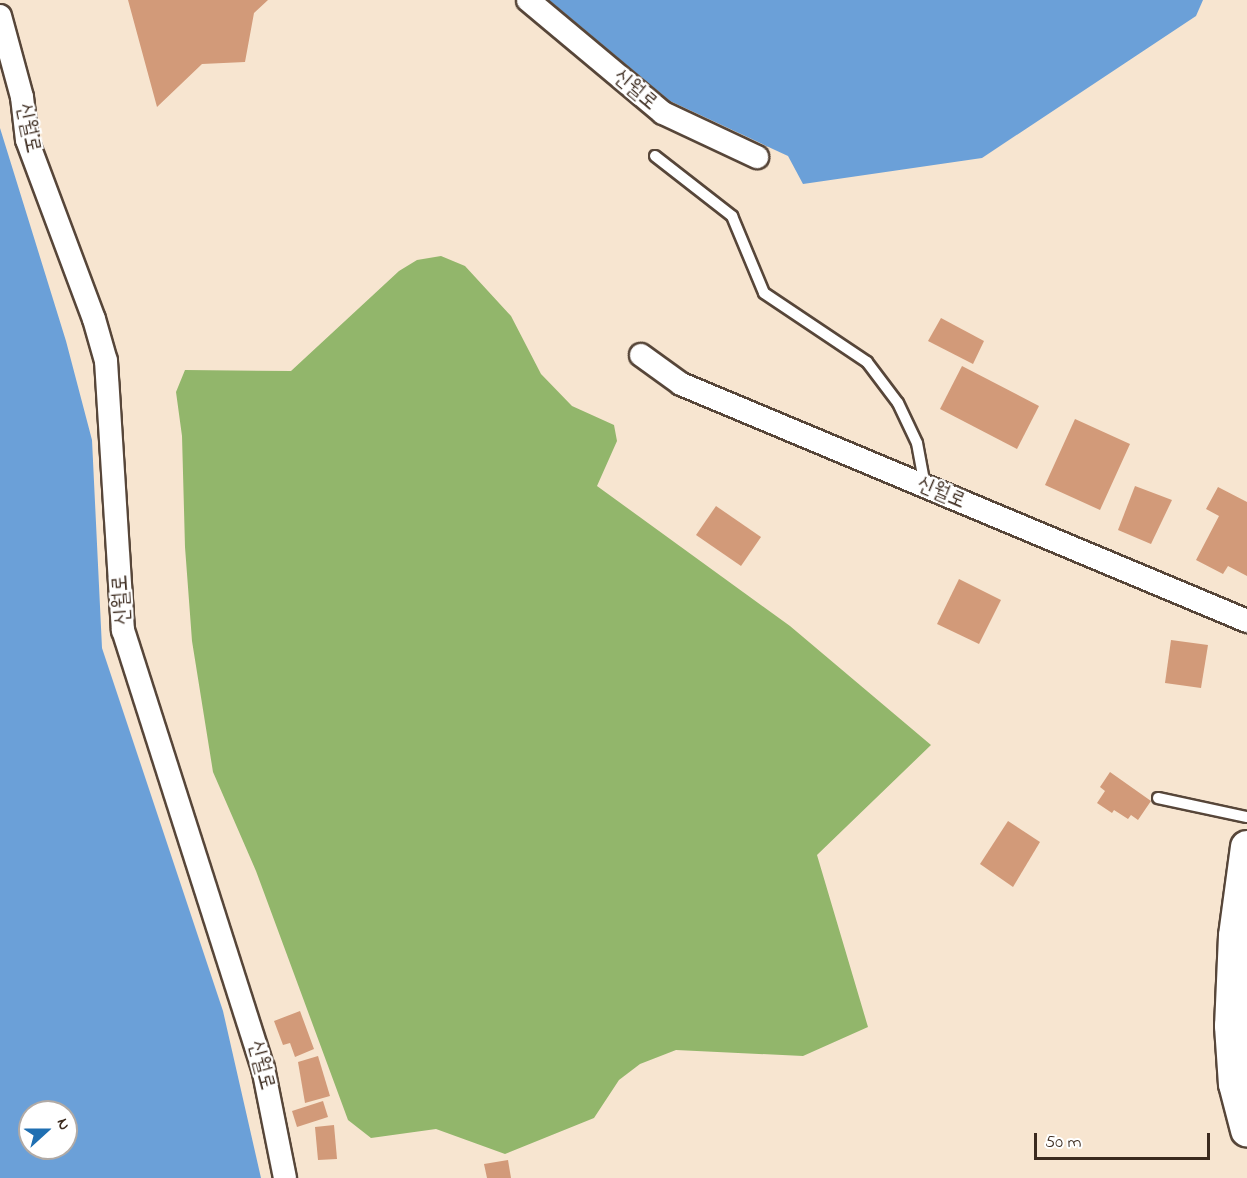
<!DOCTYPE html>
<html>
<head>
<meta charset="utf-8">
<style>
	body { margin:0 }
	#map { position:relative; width:1247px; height:1178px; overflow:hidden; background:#f7e5d0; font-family:"Indie Flower","Poor Story",sans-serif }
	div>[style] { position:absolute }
	.forest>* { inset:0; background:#92b66b }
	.water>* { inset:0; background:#6ba0d8 }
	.building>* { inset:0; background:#d29a79 }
	.roads { filter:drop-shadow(2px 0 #574639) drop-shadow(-2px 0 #574639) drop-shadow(0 2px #574639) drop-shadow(0 -2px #574639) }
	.lane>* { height:10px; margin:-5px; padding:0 5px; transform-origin:5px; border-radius:5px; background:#fff }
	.street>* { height:22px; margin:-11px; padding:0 11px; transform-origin:11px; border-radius:11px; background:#fff }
	.secondary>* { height:32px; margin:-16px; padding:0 16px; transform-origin:16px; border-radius:16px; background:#fff }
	span { translate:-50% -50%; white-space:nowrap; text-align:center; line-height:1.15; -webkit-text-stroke:4.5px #fff; paint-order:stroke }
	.street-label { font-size:21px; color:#3b2a1e }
	.north { position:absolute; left:18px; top:1100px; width:60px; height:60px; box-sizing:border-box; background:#fff; border:2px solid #b1aaa5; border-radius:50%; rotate:69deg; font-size:16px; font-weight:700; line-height:24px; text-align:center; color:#3b2a1e }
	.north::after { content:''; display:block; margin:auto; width:21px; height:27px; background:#1f6fb2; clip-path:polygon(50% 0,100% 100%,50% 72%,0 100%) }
	.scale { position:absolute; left:1034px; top:1133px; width:176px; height:27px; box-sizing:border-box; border:3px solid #3b2a1e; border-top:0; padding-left:8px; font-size:18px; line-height:21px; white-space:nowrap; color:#3b2a1e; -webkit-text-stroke:4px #fff; paint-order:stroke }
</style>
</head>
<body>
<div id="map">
	<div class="forest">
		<i style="clip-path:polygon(441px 256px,465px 266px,511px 316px,541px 374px,572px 406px,614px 425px,617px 441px,597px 486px,790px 626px,931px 745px,817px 855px,868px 1027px,803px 1056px,676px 1050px,640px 1064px,619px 1080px,594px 1118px,505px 1154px,436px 1129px,371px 1138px,348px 1120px,256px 871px,213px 772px,192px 641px,185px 547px,182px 436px,176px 392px,185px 370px,291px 371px,399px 271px,417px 260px)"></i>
	</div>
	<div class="water">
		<i style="clip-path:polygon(549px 0,1203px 0,1196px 16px,982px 158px,803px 184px,788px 156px,670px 101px)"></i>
		<i style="clip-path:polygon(evenodd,0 128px,66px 341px,92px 440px,102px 648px,223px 1011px,261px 1178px,0 1178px,0 128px,30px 1112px,66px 1112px,66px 1148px,30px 1148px,30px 1112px)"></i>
	</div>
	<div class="building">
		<i style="clip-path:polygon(128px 0,268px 0,254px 13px,245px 62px,202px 64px,157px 107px)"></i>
		<i style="clip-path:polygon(941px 318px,984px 341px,973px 364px,928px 341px)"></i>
		<i style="clip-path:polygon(962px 366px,1039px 406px,1017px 449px,940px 409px)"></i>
		<i style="clip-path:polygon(1075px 419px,1130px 444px,1100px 510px,1045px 485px)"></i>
		<i style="clip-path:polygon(1135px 486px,1172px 500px,1151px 544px,1118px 530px)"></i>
		<i style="clip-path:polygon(1218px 487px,1247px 502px,1247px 576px,1228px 566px,1223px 574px,1196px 560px,1219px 516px,1206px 509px)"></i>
		<i style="clip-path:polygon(716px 506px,761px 537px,741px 566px,696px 535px)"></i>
		<i style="clip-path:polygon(959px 579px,1001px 600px,979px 644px,937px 624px)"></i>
		<i style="clip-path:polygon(1171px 640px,1208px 645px,1201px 688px,1165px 683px)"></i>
		<i style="clip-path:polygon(1110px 772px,1151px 801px,1138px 820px,1131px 815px,1128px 819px,1114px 810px,1112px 813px,1097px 803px,1105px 791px,1100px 787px)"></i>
		<i style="clip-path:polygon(1008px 821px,1040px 842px,1013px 887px,980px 864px)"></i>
		<i style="clip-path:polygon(300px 1011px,314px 1049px,295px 1057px,290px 1043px,283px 1045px,274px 1021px)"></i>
		<i style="clip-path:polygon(318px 1056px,330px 1096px,305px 1103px,298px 1062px)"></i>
		<i style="clip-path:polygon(323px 1101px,328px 1117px,297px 1127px,292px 1111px)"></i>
		<i style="clip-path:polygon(334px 1125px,337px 1159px,318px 1160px,315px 1127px)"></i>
		<i style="clip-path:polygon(508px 1160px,511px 1178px,487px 1178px,484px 1164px)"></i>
	</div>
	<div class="roads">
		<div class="lane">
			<i style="left:655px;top:156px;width:98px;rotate:37.9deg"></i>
			<i style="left:732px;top:216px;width:83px;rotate:67.4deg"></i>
			<i style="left:764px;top:293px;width:124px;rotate:33.8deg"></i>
			<i style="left:867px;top:362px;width:51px;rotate:52.9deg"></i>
			<i style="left:898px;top:403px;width:44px;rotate:64.6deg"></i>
			<i style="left:917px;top:443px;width:44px;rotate:79.5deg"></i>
			<i style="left:1158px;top:798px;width:91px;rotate:12.1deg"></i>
		</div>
		<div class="street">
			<i style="left:528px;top:0;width:176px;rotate:39.9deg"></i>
			<i style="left:663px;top:113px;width:104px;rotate:25.1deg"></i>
			<i style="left:0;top:16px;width:84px;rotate:74.8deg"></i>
			<i style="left:22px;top:97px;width:43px;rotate:83.4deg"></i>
			<i style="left:27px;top:140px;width:191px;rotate:69.5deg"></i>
			<i style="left:94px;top:319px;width:44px;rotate:74.1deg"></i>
			<i style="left:106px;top:361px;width:270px;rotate:86.4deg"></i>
			<i style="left:123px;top:630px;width:460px;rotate:72.3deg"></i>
			<i style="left:263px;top:1068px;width:112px;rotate:78.7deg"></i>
			<i style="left:641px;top:355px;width:49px;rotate:35.9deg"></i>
			<i style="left:681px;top:384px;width:614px;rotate:22.72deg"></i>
		</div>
		<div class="secondary">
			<i style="left:1247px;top:847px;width:90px;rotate:97.7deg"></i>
			<i style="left:1235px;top:936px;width:90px;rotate:92.5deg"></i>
			<i style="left:1231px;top:1026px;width:58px;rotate:86.1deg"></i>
			<i style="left:1235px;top:1084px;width:48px;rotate:75.4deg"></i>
		</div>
	</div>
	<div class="street-label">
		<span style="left:635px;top:90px;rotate:40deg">신월로</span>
		<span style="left:28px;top:128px;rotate:78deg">신월로</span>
		<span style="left:941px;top:493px;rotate:23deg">신월로</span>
		<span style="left:122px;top:600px;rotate:-94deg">신월로</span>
		<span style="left:261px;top:1065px;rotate:75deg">신월로</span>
	</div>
	<div class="north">N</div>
	<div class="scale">50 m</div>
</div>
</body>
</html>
